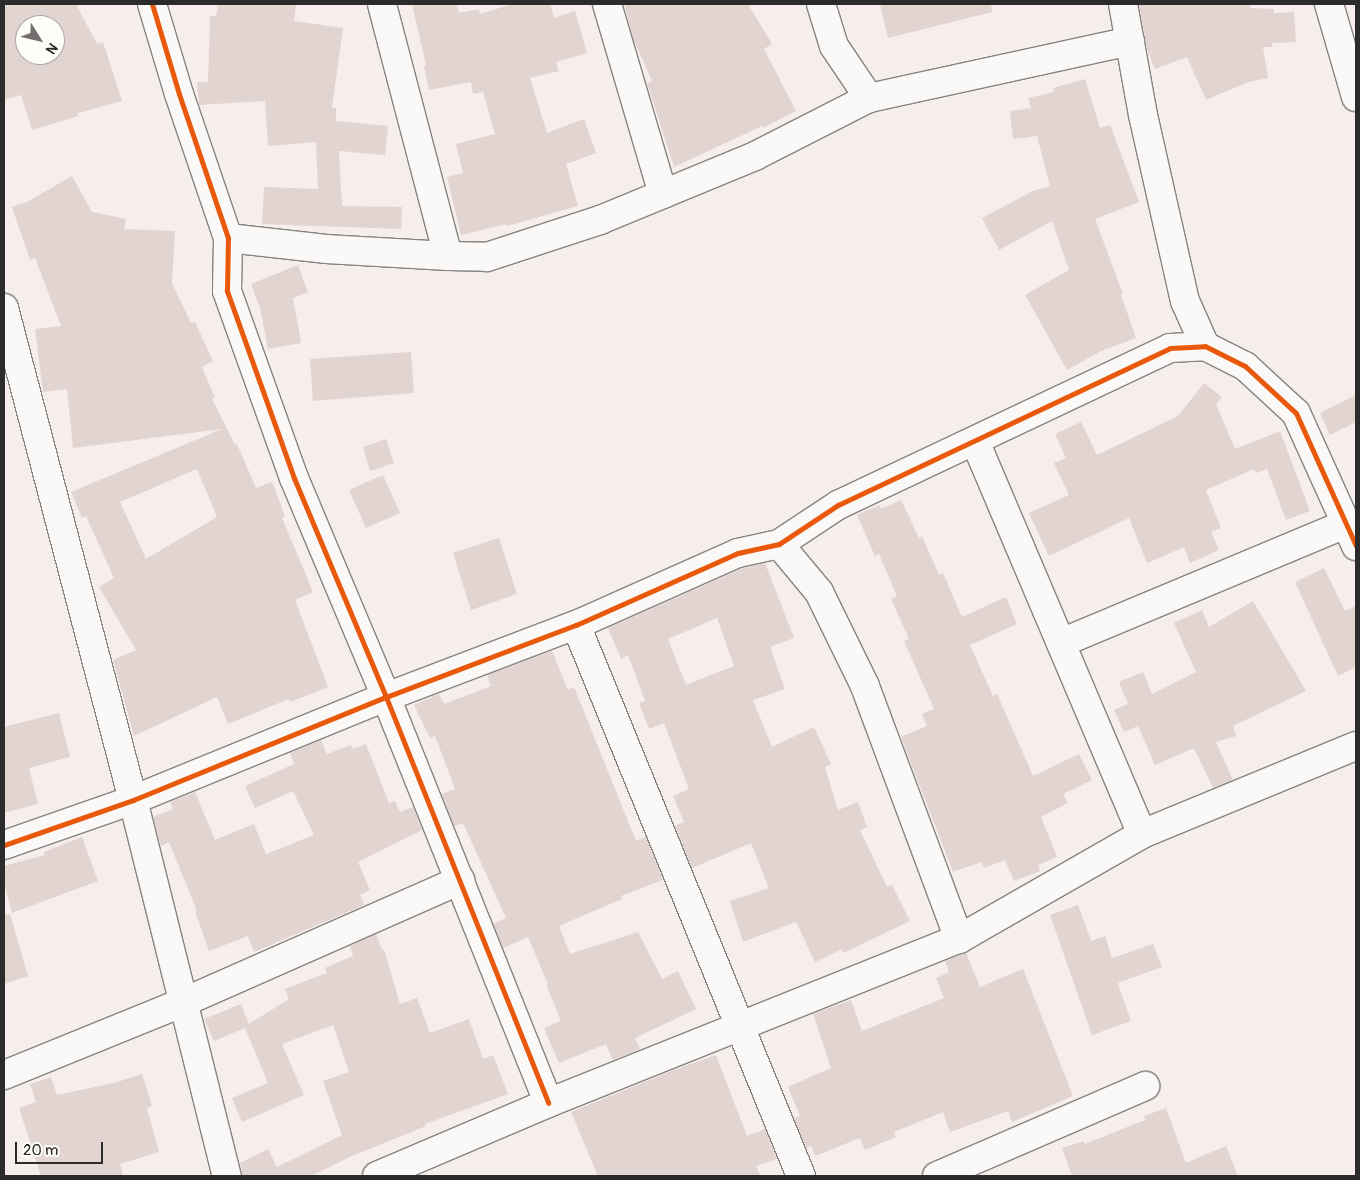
<!DOCTYPE html>
<html>
<head>
<meta charset="utf-8">
<style>
	body { margin:0 }
	#map { position:relative; width:1360px; height:1180px; overflow:hidden; background:#f5eeea; font-family:Pangolin,sans-serif }
	div>[style] { position:absolute }
	.building>* { inset:0; background:#e2d4d0 }
	.roads { filter:drop-shadow(1px 0 #868381) drop-shadow(-1px 0 #868381) drop-shadow(0 1px #868381) drop-shadow(0 -1px #868381) }
	.street>* { height:28px; margin:-14px; padding:0 14px; transform-origin:14px; border-radius:14px; background:#faf9f7 }
	.secondary>* { height:28px; margin:-14px; padding:0 14px; transform-origin:14px; border-radius:14px; background:#faf9f7 }
	.cycleway>* { height:5px; margin:-2.5px; padding:0 2.5px; transform-origin:2.5px; border-radius:2.5px; background:#e8590c }
	span { translate:-50% -50%; white-space:nowrap; text-align:center; line-height:1.15; -webkit-text-stroke:4px #fdfcf7; paint-order:stroke }
	.frame { position:absolute; inset:0; border:5px solid #2b2b2b; pointer-events:none }
	.north { position:absolute; left:15px; top:15px; width:50px; height:50px; box-sizing:border-box; background:#fdfcf7; border:1px solid #a9a8a5; border-radius:50%; rotate:126deg; font-size:14px; font-weight:700; line-height:20px; text-align:center; color:#2b2b2b }
	.north::after { content:''; display:block; margin:auto; width:18px; height:22px; background:#726f6e; clip-path:polygon(50% 0,100% 100%,50% 72%,0 100%) }
	.scale { position:absolute; left:15px; top:1142px; width:88px; height:22px; box-sizing:border-box; border:2px solid #2b2b2b; border-top:0; padding-left:6px; font-size:15px; line-height:18px; white-space:nowrap; color:#2b2b2b; -webkit-text-stroke:4px #fdfcf7; paint-order:stroke }
</style>
</head>
<body>
<div id="map">
	<div class="building">
		<i style="clip-path:polygon(evenodd,4px 4px,76px 4px,97px 44px,103px 42px,122px 101px,78px 113px,78px 116px,32px 130px,21px 95px,4px 100px,4px 4px,25px 25px,55px 25px,55px 55px,25px 55px,25px 25px)"></i>
		<i style="clip-path:polygon(218px 4px,296px 4px,294px 21px,343px 28px,332px 108px,336px 108px,336px 121px,388px 126px,385px 155px,339px 151px,342px 206px,402px 207px,401px 229px,262px 224px,264px 187px,318px 189px,316px 142px,268px 146px,265px 101px,199px 105px,197px 82px,208px 82px,210px 16px,216px 16px)"></i>
		<i style="clip-path:polygon(412px 4px,456px 4px,459px 13px,479px 9px,480px 14px,512px 4px,550px 4px,554px 18px,575px 11px,587px 53px,556px 62px,559px 71px,530px 78px,547px 133px,584px 119px,596px 153px,566px 164px,578px 206px,507px 226px,506px 224px,461px 235px,447px 177px,463px 173px,456px 144px,495px 134px,483px 92px,473px 94px,471px 82px,429px 90px,424px 66px,426px 65px)"></i>
		<i style="clip-path:polygon(624px 4px,748px 4px,772px 44px,764px 49px,796px 111px,763px 128px,762px 126px,674px 167px,647px 83px,652px 81px,633px 38px)"></i>
		<i style="clip-path:polygon(880px 4px,991px 4px,992px 12px,888px 38px)"></i>
		<i style="clip-path:polygon(1139px 4px,1250px 4px,1250px 8px,1274px 9px,1274px 13px,1294px 12px,1296px 42px,1272px 43px,1272px 47px,1263px 47px,1268px 78px,1248px 82px,1206px 100px,1187px 57px,1155px 69px,1147px 49px)"></i>
		<i style="clip-path:polygon(1085px 79px,1100px 128px,1110px 125px,1139px 202px,1095px 219px,1123px 294px,1121px 295px,1136px 338px,1101px 351px,1067px 370px,1025px 295px,1069px 270px,1052px 221px,999px 250px,982px 218px,1033px 191px,1050px 186px,1037px 136px,1013px 139px,1010px 111px,1031px 108px,1028px 98px,1054px 92px,1053px 88px)"></i>
		<i style="clip-path:polygon(evenodd,72px 176px,92px 212px,126px 219px,124px 229px,175px 231px,172px 283px,191px 323px,195px 322px,213px 361px,202px 367px,215px 398px,212px 399px,235px 445px,237px 444px,256px 488px,272px 482px,285px 516px,282px 518px,313px 592px,295px 600px,328px 687px,290px 702px,289px 699px,228px 724px,217px 697px,134px 736px,113px 660px,136px 650px,99px 587px,114px 578px,86px 516px,82px 518px,71px 492px,222px 429px,73px 448px,67px 389px,43px 392px,35px 329px,61px 326px,35px 258px,30px 260px,12px 207px,27px 202px,72px 176px,197px 469px,217px 517px,146px 559px,120px 502px,197px 469px)"></i>
		<i style="clip-path:polygon(298px 265px,308px 292px,293px 298px,301px 343px,268px 349px,260px 308px,251px 284px)"></i>
		<i style="clip-path:polygon(411px 352px,414px 393px,313px 401px,310px 359px)"></i>
		<i style="clip-path:polygon(1204px 383px,1222px 397px,1216px 404px,1235px 449px,1280px 431px,1310px 511px,1286px 520px,1267px 469px,1256px 473px,1254px 469px,1206px 490px,1221px 528px,1211px 532px,1219px 550px,1190px 563px,1184px 547px,1147px 563px,1129px 518px,1049px 556px,1029px 513px,1069px 495px,1054px 463px,1066px 458px,1055px 434px,1081px 422px,1097px 455px,1178px 416px)"></i>
		<i style="clip-path:polygon(1356px 395px,1356px 422px,1330px 435px,1320px 413px)"></i>
		<i style="clip-path:polygon(386px 439px,394px 463px,370px 471px,363px 447px)"></i>
		<i style="clip-path:polygon(383px 475px,400px 513px,366px 528px,349px 490px)"></i>
		<i style="clip-path:polygon(901px 500px,919px 538px,922px 536px,939px 575px,943px 573px,962px 617px,1006px 597px,1017px 624px,970px 645px,993px 696px,997px 694px,1033px 776px,1079px 754px,1092px 780px,1063px 794px,1068px 803px,1041px 817px,1057px 857px,1038px 865px,1040px 871px,1014px 881px,1005px 860px,984px 868px,981px 862px,953px 872px,901px 737px,927px 726px,922px 714px,934px 709px,904px 641px,909px 639px,891px 599px,897px 596px,879px 554px,875px 556px,857px 515px,879px 505px,881px 509px)"></i>
		<i style="clip-path:polygon(499px 538px,517px 594px,471px 610px,453px 553px)"></i>
		<i style="clip-path:polygon(evenodd,765px 563px,794px 638px,770px 647px,785px 689px,753px 700px,772px 747px,814px 727px,831px 764px,825px 767px,838px 810px,858px 802px,867px 827px,860px 830px,887px 887px,892px 885px,910px 921px,858px 946px,843px 953px,842px 949px,815px 962px,796px 922px,743px 942px,730px 901px,769px 888px,751px 843px,692px 868px,675px 826px,684px 822px,673px 796px,689px 789px,664px 723px,649px 729px,639px 703px,645px 701px,628px 655px,621px 659px,608px 628px,743px 568px,765px 563px,717px 618px,734px 666px,686px 685px,668px 639px,717px 618px)"></i>
		<i style="clip-path:polygon(1324px 568px,1345px 611px,1356px 606px,1356px 667px,1338px 676px,1295px 582px)"></i>
		<i style="clip-path:polygon(1253px 601px,1306px 691px,1233px 726px,1236px 736px,1216px 742px,1233px 780px,1213px 788px,1194px 748px,1155px 765px,1138px 726px,1124px 732px,1114px 710px,1128px 704px,1119px 682px,1143px 672px,1152px 694px,1196px 672px,1174px 623px,1202px 610px,1209px 627px)"></i>
		<i style="clip-path:polygon(552px 651px,568px 690px,574px 687px,636px 841px,646px 837px,663px 880px,621px 896px,622px 899px,559px 926px,570px 954px,638px 932px,662px 979px,678px 971px,696px 1009px,635px 1038px,640px 1049px,613px 1060px,606px 1044px,559px 1063px,544px 1028px,561px 1021px,546px 984px,548px 984px,528px 937px,503px 948px,493px 924px,506px 918px,463px 823px,454px 826px,442px 794px,455px 789px,435px 736px,430px 738px,414px 705px,439px 694px,444px 704px,491px 686px,487px 675px)"></i>
		<i style="clip-path:polygon(59px 713px,70px 757px,29px 768px,38px 804px,4px 813px,4px 727px)"></i>
		<i style="clip-path:polygon(321px 740px,327px 754px,351px 745px,352px 749px,366px 744px,389px 803px,395px 801px,400px 812px,413px 807px,422px 830px,358px 862px,370px 890px,360px 895px,364px 905px,254px 952px,248px 936px,209px 951px,195px 911px,197px 911px,169px 842px,161px 846px,153px 817px,173px 809px,170px 802px,195px 792px,215px 840px,254px 824px,266px 854px,314px 835px,293px 791px,255px 808px,245px 786px,294px 764px,290px 753px)"></i>
		<i style="clip-path:polygon(82px 837px,98px 881px,12px 913px,4px 882px,4px 866px,45px 855px,44px 852px)"></i>
		<i style="clip-path:polygon(1078px 905px,1091px 941px,1105px 936px,1112px 958px,1153px 944px,1162px 967px,1120px 982px,1118px 984px,1131px 1021px,1092px 1035px,1050px 915px)"></i>
		<i style="clip-path:polygon(10px 914px,28px 976px,4px 984px,4px 915px)"></i>
		<i style="clip-path:polygon(376px 934px,382px 950px,384px 949px,400px 1004px,417px 998px,430px 1033px,469px 1019px,483px 1059px,493px 1055px,508px 1094px,425px 1124px,426px 1126px,352px 1156px,311px 1176px,242px 1176px,240px 1163px,268px 1149px,277px 1167px,342px 1135px,323px 1081px,349px 1072px,333px 1025px,282px 1044px,304px 1095px,242px 1122px,232px 1098px,268px 1083px,245px 1028px,214px 1041px,204px 1019px,241px 1004px,249px 1024px,289px 999px,285px 989px,327px 973px,325px 968px,353px 956px,350px 946px)"></i>
		<i style="clip-path:polygon(966px 953px,980px 987px,1023px 969px,1073px 1096px,1012px 1122px,1008px 1111px,950px 1132px,943px 1112px,894px 1132px,896px 1137px,865px 1150px,860px 1138px,815px 1156px,811px 1146px,806px 1148px,794px 1118px,800px 1116px,788px 1087px,831px 1068px,813px 1014px,851px 1000px,862px 1031px,944px 998px,936px 978px,949px 972px,945px 961px)"></i>
		<i style="clip-path:polygon(716px 1055px,747px 1136px,765px 1129px,777px 1159px,756px 1166px,760px 1176px,598px 1176px,571px 1112px,674px 1070px)"></i>
		<i style="clip-path:polygon(142px 1074px,152px 1106px,147px 1108px,159px 1152px,120px 1164px,123px 1176px,41px 1176px,19px 1108px,36px 1102px,30px 1084px,51px 1077px,57px 1095px,114px 1083px)"></i>
		<i style="clip-path:polygon(1166px 1108px,1186px 1163px,1226px 1146px,1238px 1176px,1072px 1176px,1062px 1148px,1084px 1141px,1085px 1144px,1145px 1120px,1144px 1116px)"></i>
	</div>
	<div class="roads">
		<div class="street">
			<i style="left:152px;top:4px;width:94px;rotate:73.3deg"></i>
			<i style="left:179px;top:94px;width:152px;rotate:71.2deg"></i>
			<i style="left:228px;top:238px;width:53px;rotate:91.1deg"></i>
			<i style="left:227px;top:291px;width:199px;rotate:70.3deg"></i>
			<i style="left:294px;top:478px;width:238px;rotate:67.2deg"></i>
			<i style="left:386px;top:697px;width:437px;rotate:68.2deg"></i>
			<i style="left:607px;top:4px;width:198px;rotate:73.6deg"></i>
			<i style="left:821px;top:4px;width:44px;rotate:72.8deg"></i>
			<i style="left:834px;top:46px;width:63px;rotate:56.1deg"></i>
			<i style="left:1123px;top:4px;width:113px;rotate:79.8deg"></i>
			<i style="left:1143px;top:115px;width:191px;rotate:77.3deg"></i>
			<i style="left:1185px;top:301px;width:49px;rotate:66deg"></i>
			<i style="left:1329px;top:4px;width:97px;rotate:73.8deg"></i>
			<i style="left:228px;top:238px;width:99px;rotate:6.4deg"></i>
			<i style="left:326px;top:249px;width:122px;rotate:3.3deg"></i>
			<i style="left:448px;top:256px;width:260px;rotate:-104.7deg"></i>
			<i style="left:448px;top:256px;width:39px;rotate:1deg"></i>
			<i style="left:487px;top:257px;width:119px;rotate:-18.1deg"></i>
			<i style="left:600px;top:220px;width:168px;rotate:-22.4deg"></i>
			<i style="left:755px;top:156px;width:128px;rotate:-27deg"></i>
			<i style="left:869px;top:98px;width:267px;rotate:-12.3deg"></i>
			<i style="left:975px;top:441px;width:427px;rotate:67deg"></i>
			<i style="left:576px;top:625px;width:595px;rotate:67.79deg"></i>
			<i style="left:1061px;top:643px;width:309px;rotate:-22.7deg"></i>
			<i style="left:4px;top:845px;width:137px;rotate:-19.2deg"></i>
			<i style="left:133px;top:800px;width:273px;rotate:-22.2deg"></i>
			<i style="left:386px;top:697px;width:203px;rotate:-20.8deg"></i>
			<i style="left:576px;top:625px;width:177px;rotate:-24deg"></i>
			<i style="left:738px;top:553px;width:42px;rotate:-12.4deg"></i>
			<i style="left:779px;top:544px;width:71px;rotate:-33.5deg"></i>
			<i style="left:838px;top:505px;width:367px;rotate:-25.3deg"></i>
			<i style="left:1170px;top:348px;width:35px;rotate:-3deg"></i>
			<i style="left:1205px;top:346px;width:45px;rotate:26.6deg"></i>
			<i style="left:1245px;top:366px;width:69px;rotate:42.7deg"></i>
			<i style="left:1296px;top:413px;width:146px;rotate:65.7deg"></i>
			<i style="left:959px;top:939px;width:211px;rotate:-29.8deg"></i>
			<i style="left:1142px;top:834px;width:231px;rotate:-22.4deg"></i>
			<i style="left:4px;top:1075px;width:194px;rotate:-22.1deg"></i>
			<i style="left:184px;top:1002px;width:302px;rotate:-23.8deg"></i>
			<i style="left:377px;top:1176px;width:186px;rotate:-23.1deg"></i>
			<i style="left:548px;top:1103px;width:443px;rotate:-21.8deg"></i>
			<i style="left:959px;top:939px;width:270px;rotate:-110.4deg"></i>
			<i style="left:865px;top:686px;width:105px;rotate:-116.1deg"></i>
			<i style="left:819px;top:592px;width:62px;rotate:-129.8deg"></i>
			<i style="left:937px;top:1176px;width:227px;rotate:-23.4deg"></i>
		</div>
		<div class="secondary">
			<i style="left:4px;top:308px;width:509px;rotate:75.31deg"></i>
			<i style="left:133px;top:800px;width:388px;rotate:76deg"></i>
		</div>
	</div>
	<div class="cycleway">
		<i style="left:152px;top:4px;width:94px;rotate:73.3deg"></i>
		<i style="left:179px;top:94px;width:152px;rotate:71.2deg"></i>
		<i style="left:228px;top:238px;width:53px;rotate:91.1deg"></i>
		<i style="left:227px;top:291px;width:199px;rotate:70.3deg"></i>
		<i style="left:294px;top:478px;width:238px;rotate:67.2deg"></i>
		<i style="left:386px;top:697px;width:437px;rotate:68.2deg"></i>
		<i style="left:4px;top:845px;width:137px;rotate:-19.2deg"></i>
		<i style="left:133px;top:800px;width:273px;rotate:-22.2deg"></i>
		<i style="left:386px;top:697px;width:203px;rotate:-20.8deg"></i>
		<i style="left:576px;top:625px;width:177px;rotate:-24deg"></i>
		<i style="left:738px;top:553px;width:42px;rotate:-12.4deg"></i>
		<i style="left:779px;top:544px;width:71px;rotate:-33.5deg"></i>
		<i style="left:838px;top:505px;width:367px;rotate:-25.3deg"></i>
		<i style="left:1170px;top:348px;width:35px;rotate:-3deg"></i>
		<i style="left:1205px;top:346px;width:45px;rotate:26.6deg"></i>
		<i style="left:1245px;top:366px;width:69px;rotate:42.7deg"></i>
		<i style="left:1296px;top:413px;width:146px;rotate:65.7deg"></i>
	</div>
	<div class="frame"></div>
	<div class="north">N</div>
	<div class="scale">20 m</div>
</div>
</body>
</html>
